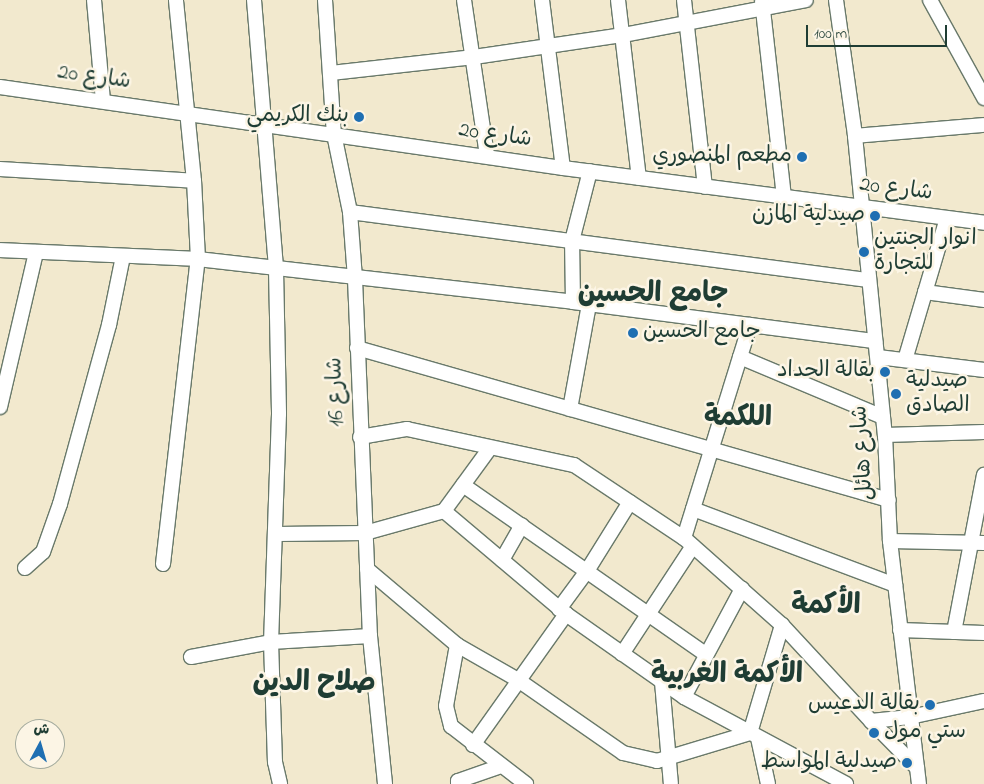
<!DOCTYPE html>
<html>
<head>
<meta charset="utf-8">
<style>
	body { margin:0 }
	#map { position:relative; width:984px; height:784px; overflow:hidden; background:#f2e9ce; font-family:"Indie Flower","Playpen Sans Arabic",sans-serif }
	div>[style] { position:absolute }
	.roads { filter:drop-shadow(1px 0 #69796a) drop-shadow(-1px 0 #69796a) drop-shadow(0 1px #69796a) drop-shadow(0 -1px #69796a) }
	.minor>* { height:14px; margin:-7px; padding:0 7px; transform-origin:7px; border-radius:7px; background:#fff }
	.dots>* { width:14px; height:14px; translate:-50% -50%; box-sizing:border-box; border:2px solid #fcf5e5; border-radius:50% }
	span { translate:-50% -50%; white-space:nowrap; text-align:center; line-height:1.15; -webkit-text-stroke:5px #fcf5e5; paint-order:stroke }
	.street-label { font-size:22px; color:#1f3d34 }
	.poi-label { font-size:22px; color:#1f3d34 }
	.right { translate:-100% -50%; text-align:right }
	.left { translate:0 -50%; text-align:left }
	.district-label { font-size:28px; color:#1f3d34; font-weight:700 }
	.north { position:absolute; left:15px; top:719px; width:50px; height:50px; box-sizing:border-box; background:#fcf5e5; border:1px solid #a4ab9e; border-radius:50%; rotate:6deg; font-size:14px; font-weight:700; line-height:20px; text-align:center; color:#1f3d34 }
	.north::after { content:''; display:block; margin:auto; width:18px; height:22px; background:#1f6fb2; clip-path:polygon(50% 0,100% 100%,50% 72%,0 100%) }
	.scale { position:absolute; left:806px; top:25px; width:141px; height:22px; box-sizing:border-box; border:2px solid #1f3d34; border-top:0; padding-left:6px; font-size:15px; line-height:18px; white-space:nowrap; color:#1f3d34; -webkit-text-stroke:4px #fcf5e5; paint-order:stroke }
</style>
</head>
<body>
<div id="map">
	<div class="roads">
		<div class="minor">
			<i style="left:94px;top:0;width:100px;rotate:84.9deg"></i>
			<i style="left:254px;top:0;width:270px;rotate:85.3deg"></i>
			<i style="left:276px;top:269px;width:145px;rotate:88.8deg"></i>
			<i style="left:279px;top:414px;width:228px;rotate:92deg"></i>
			<i style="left:271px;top:642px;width:120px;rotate:88.1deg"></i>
			<i style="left:275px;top:762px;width:23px;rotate:77deg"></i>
			<i style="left:325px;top:0;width:134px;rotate:86.2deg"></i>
			<i style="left:334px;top:134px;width:80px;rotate:78.4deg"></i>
			<i style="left:350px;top:212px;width:67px;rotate:85.7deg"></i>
			<i style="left:355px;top:279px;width:357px;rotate:87.6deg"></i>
			<i style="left:370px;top:636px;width:149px;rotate:84.2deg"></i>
			<i style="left:464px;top:0;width:158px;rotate:81.6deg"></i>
			<i style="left:542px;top:0;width:169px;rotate:82.9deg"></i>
			<i style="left:618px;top:0;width:179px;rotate:83.3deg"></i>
			<i style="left:684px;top:0;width:188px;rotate:83.6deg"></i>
			<i style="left:836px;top:0;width:137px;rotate:82deg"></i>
			<i style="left:855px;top:136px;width:301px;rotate:84.3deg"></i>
			<i style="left:885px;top:435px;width:106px;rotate:87.3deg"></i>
			<i style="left:890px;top:541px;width:245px;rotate:83.2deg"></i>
			<i style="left:930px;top:0;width:112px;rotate:61.1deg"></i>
			<i style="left:762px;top:1px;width:197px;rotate:83.6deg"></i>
			<i style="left:331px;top:73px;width:144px;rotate:-6.4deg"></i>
			<i style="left:474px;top:57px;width:151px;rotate:-8.4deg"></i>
			<i style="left:623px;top:35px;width:186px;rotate:-10.8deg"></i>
			<i style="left:0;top:87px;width:569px;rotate:8.19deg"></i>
			<i style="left:563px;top:168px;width:425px;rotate:7.4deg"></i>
			<i style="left:855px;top:136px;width:129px;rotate:-4.9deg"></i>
			<i style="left:0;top:169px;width:194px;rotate:3.5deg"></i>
			<i style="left:350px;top:212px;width:521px;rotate:7.49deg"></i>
			<i style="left:0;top:250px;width:198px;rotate:2.6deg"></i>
			<i style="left:198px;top:259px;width:377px;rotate:6.5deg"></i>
			<i style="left:573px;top:302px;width:305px;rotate:7.4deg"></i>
			<i style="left:925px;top:292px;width:60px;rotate:7.7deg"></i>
			<i style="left:573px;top:302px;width:61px;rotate:-90.9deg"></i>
			<i style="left:572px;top:241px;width:72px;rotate:-75.6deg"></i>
			<i style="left:357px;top:348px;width:553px;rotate:15.95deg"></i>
			<i style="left:740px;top:357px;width:155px;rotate:22.8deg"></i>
			<i style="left:878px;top:357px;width:107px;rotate:7deg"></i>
			<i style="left:905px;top:360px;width:148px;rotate:-73.5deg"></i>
			<i style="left:0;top:407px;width:159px;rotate:-76.9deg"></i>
			<i style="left:570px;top:409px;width:107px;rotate:-79.7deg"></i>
			<i style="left:885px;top:435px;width:99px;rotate:-1.7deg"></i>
			<i style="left:360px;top:437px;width:48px;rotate:-9.7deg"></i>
			<i style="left:407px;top:429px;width:171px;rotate:12.2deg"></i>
			<i style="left:574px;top:465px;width:132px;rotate:33.6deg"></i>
			<i style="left:684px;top:538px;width:131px;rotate:41.6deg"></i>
			<i style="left:782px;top:625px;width:131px;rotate:47.2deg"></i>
			<i style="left:871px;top:721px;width:39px;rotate:-6deg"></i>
			<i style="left:910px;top:717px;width:76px;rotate:-12.2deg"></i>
			<i style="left:463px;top:485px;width:295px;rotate:34.9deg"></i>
			<i style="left:693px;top:509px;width:216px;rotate:20.6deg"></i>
			<i style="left:444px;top:511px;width:78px;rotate:-53.9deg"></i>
			<i style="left:277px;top:534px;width:88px;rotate:-0.7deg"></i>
			<i style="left:365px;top:533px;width:82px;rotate:-15.6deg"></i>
			<i style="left:444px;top:511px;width:160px;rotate:40.2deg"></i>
			<i style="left:566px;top:614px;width:144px;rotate:35.1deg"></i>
			<i style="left:684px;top:697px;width:184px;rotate:28.2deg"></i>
			<i style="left:684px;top:538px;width:223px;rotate:-72.8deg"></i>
			<i style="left:890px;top:541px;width:94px;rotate:1.2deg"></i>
			<i style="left:502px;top:560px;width:40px;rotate:-60.3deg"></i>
			<i style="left:163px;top:564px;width:307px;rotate:-83.5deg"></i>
			<i style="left:198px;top:259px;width:78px;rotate:-92.9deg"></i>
			<i style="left:194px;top:181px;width:182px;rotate:-95.7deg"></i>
			<i style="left:25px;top:568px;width:24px;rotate:-42deg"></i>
			<i style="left:43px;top:552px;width:51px;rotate:-70.5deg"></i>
			<i style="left:60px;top:504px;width:186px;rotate:-74.7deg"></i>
			<i style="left:109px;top:325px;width:70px;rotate:-78.5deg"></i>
			<i style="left:367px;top:569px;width:118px;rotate:40.2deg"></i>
			<i style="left:457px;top:645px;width:70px;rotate:29.8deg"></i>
			<i style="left:518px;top:680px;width:128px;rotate:34.8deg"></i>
			<i style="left:623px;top:753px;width:35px;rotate:13deg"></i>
			<i style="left:657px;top:761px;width:97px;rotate:-16.8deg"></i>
			<i style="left:750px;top:733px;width:113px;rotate:-73.5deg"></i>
			<i style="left:559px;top:609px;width:47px;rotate:-53.6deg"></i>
			<i style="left:587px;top:571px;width:81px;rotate:-58.1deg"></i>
			<i style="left:900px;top:630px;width:84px;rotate:2deg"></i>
			<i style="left:954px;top:632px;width:160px;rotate:-79.2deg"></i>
			<i style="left:457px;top:645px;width:62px;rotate:100.2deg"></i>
			<i style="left:446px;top:706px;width:21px;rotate:76deg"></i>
			<i style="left:451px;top:726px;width:95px;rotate:37.7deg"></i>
			<i style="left:622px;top:654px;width:129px;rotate:-56.7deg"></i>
			<i style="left:191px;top:657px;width:81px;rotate:-10.6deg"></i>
			<i style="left:271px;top:642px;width:99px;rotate:-3.5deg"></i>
			<i style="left:662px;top:682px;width:102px;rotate:85deg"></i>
			<i style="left:684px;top:697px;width:123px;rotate:-61.8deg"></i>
			<i style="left:871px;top:721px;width:66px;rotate:45.6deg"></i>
			<i style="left:758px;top:738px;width:47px;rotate:77.7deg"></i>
			<i style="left:473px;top:745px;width:161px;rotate:-54.6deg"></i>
			<i style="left:458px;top:784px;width:3px;rotate:-90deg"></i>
			<i style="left:458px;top:781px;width:46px;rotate:-19.2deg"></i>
		</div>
	</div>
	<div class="dots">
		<i style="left:359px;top:117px;background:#1f6fb2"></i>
		<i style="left:802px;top:157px;background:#1f6fb2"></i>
		<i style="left:875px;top:216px;background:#1f6fb2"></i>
		<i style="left:864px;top:252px;background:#1f6fb2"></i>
		<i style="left:633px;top:333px;background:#1f6fb2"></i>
		<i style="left:885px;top:372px;background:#1f6fb2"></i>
		<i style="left:896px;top:394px;background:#1f6fb2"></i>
		<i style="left:930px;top:705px;background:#1f6fb2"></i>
		<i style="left:874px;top:733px;background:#1f6fb2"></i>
		<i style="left:907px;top:763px;background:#1f6fb2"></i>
	</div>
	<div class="street-label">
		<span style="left:94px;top:78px;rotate:8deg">شارع 20</span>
		<span style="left:495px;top:136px;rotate:8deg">شارع 20</span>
		<span style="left:896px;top:190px;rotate:7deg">شارع 20</span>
		<span style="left:337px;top:392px;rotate:-92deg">شارع 16</span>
		<span style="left:864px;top:453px;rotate:-94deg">شارع هائل</span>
	</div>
	<div class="poi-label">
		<span class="right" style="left:349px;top:117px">بنك الكريمي</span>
		<span class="right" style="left:792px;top:157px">مطعم المنصوري</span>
		<span class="right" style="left:865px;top:216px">صيدلية المازن</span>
		<span class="left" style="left:874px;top:252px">انوار الجنتين<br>للتجارة</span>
		<span class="left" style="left:643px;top:333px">جامع الحسين</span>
		<span class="right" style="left:875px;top:372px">بقالة الحداد</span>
		<span class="left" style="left:906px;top:394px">صيدلية<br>الصادق</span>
		<span class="right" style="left:920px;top:705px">بقالة الدعيس</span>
		<span class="left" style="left:884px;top:733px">ستي مول</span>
		<span class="right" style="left:897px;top:763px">صيدلية المواسط</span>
	</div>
	<div class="district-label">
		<span style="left:653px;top:295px">جامع الحسين</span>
		<span style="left:738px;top:419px">اللكمة</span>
		<span style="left:826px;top:607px">الأكمة</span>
		<span style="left:727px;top:676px">الأكمة الغربية</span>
		<span style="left:314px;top:684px">صلاح الدين</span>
	</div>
	<div class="north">ش</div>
	<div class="scale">100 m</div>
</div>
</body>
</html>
